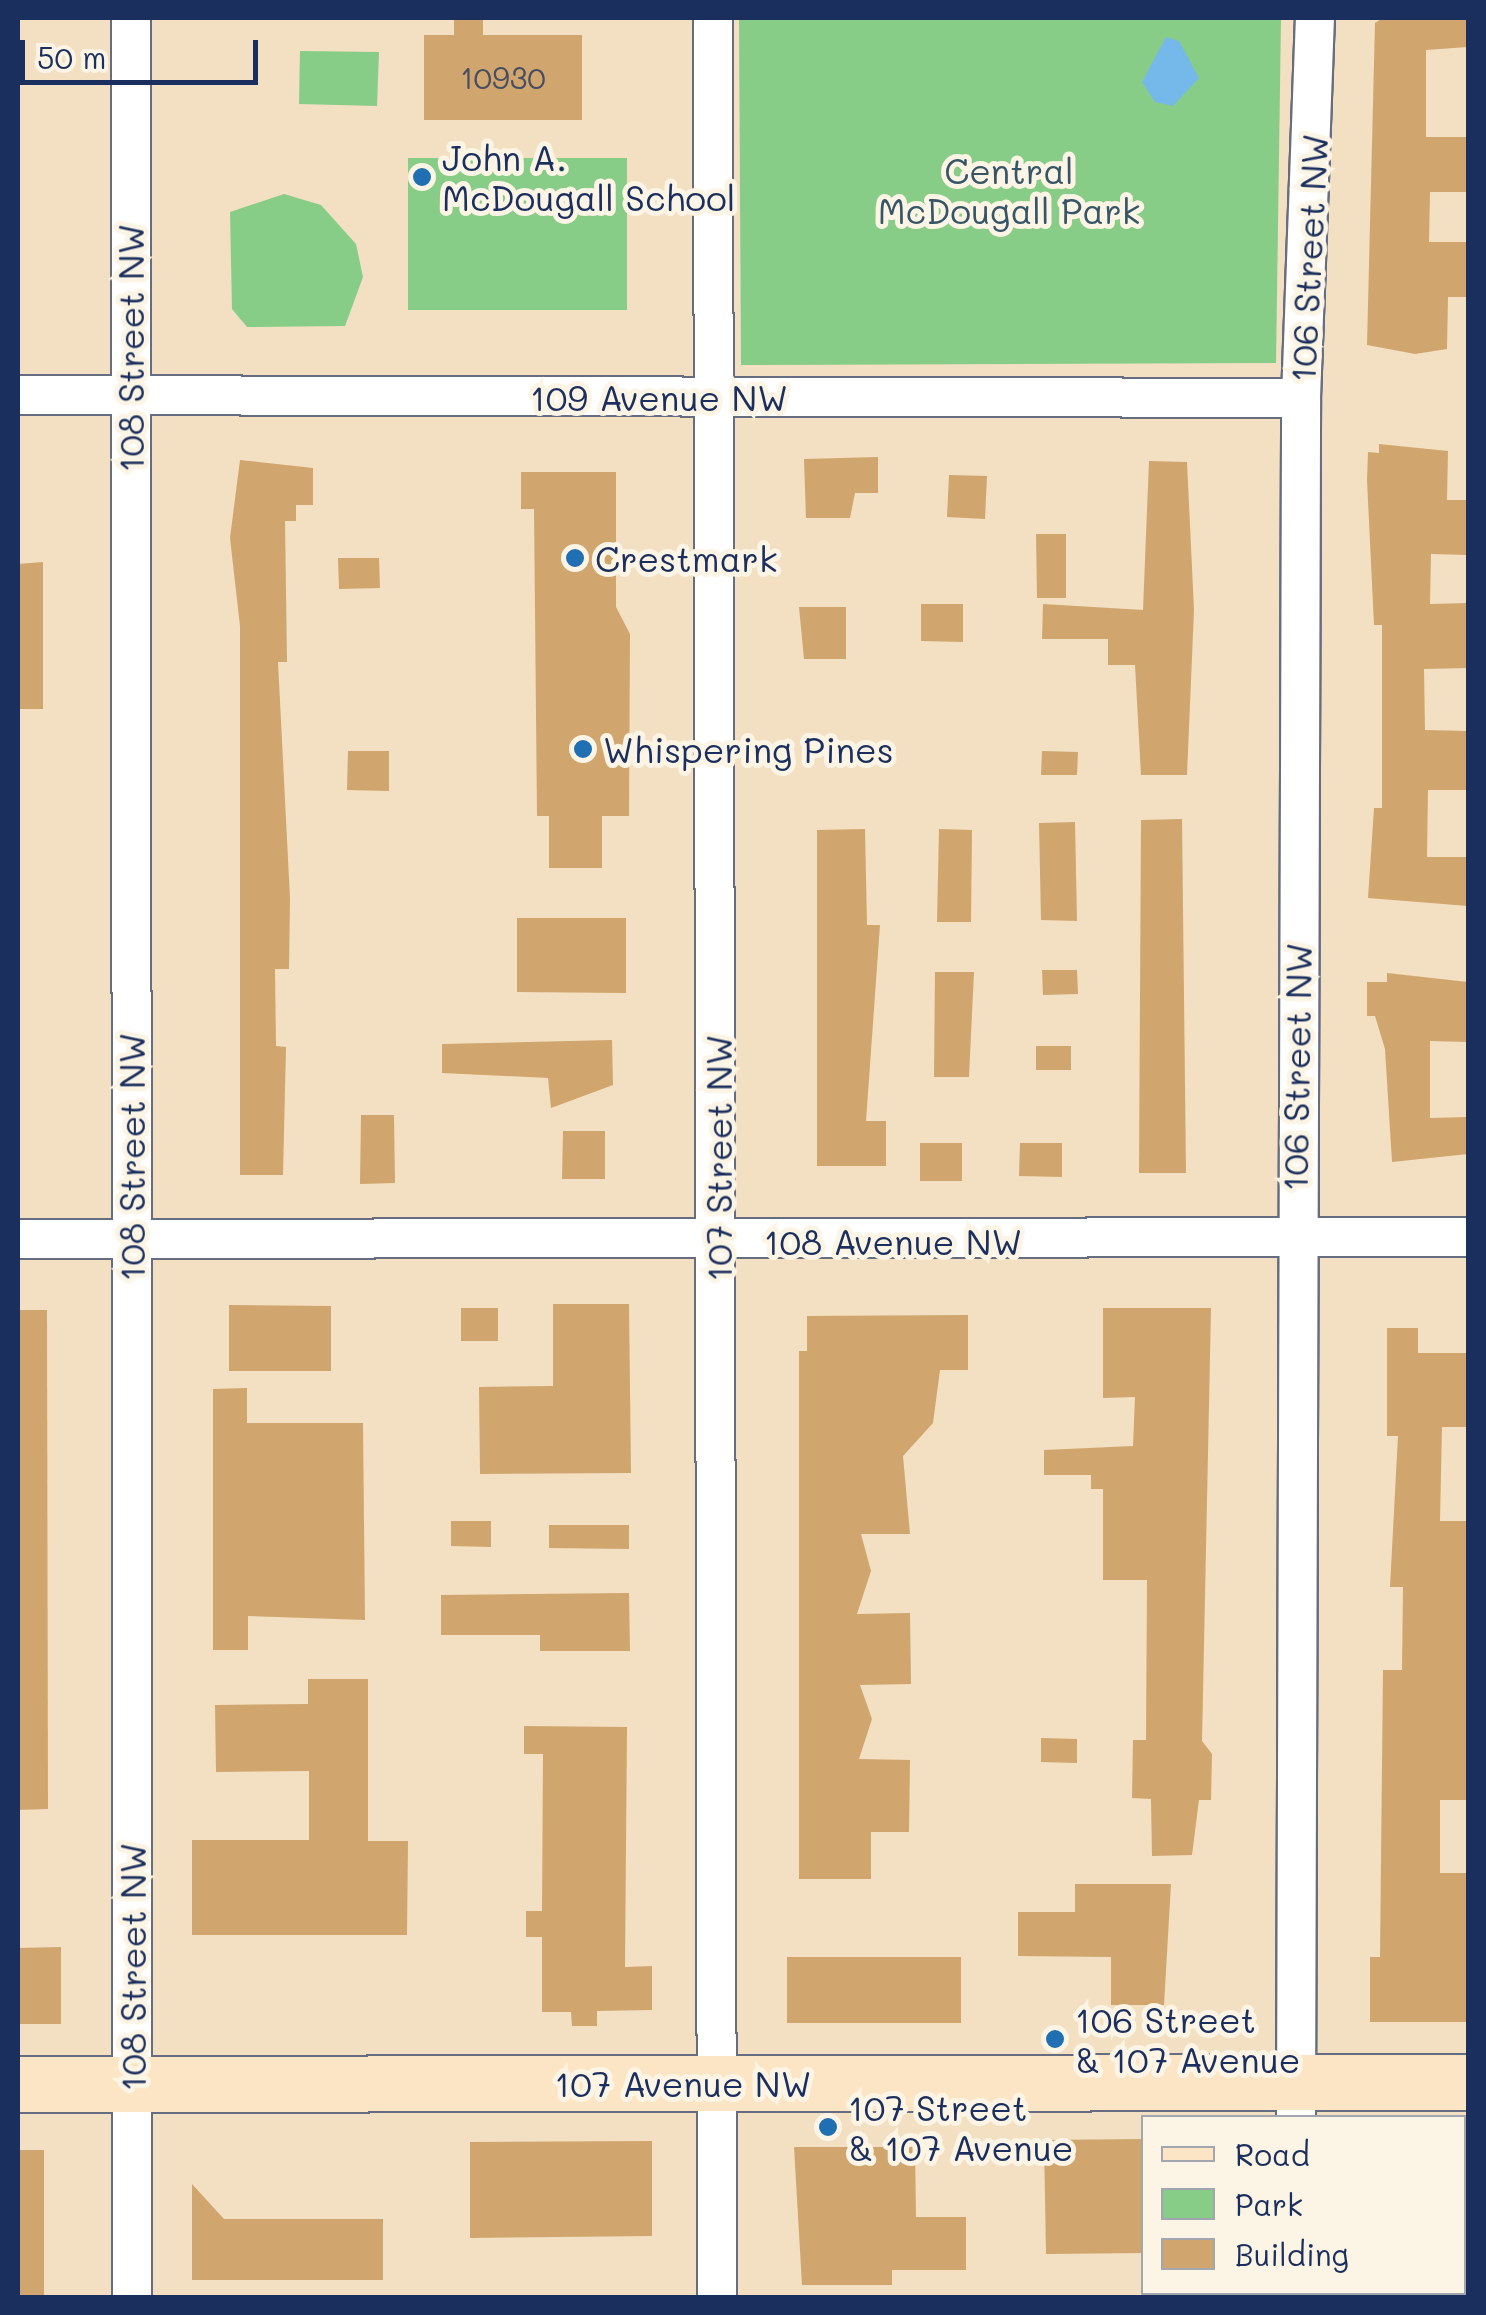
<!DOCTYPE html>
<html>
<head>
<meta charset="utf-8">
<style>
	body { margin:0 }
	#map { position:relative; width:1486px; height:2315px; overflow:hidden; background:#f3dfc1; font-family:Mali,sans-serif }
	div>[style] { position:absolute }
	.green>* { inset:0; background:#88cd87 }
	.water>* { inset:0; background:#75b8ea }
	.building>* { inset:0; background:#d0a66e }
	.roads { filter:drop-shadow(2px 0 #676d81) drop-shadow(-2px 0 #676d81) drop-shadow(0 2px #676d81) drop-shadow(0 -2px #676d81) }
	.minor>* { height:38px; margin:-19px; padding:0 19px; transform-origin:19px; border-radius:19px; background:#fff }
	.secondary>* { height:55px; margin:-27.5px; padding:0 27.5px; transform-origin:27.5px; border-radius:27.5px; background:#fce5c4 }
	.dots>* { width:28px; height:28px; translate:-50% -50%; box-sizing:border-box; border:5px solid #fcf5e5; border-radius:50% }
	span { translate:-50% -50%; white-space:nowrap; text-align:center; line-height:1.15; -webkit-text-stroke:10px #fcf5e5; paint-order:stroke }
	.number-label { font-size:30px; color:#484d62 }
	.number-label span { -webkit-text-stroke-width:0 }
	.poi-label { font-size:35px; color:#1b2f5e }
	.left { translate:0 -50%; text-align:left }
	.park-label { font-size:35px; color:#365668 }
	.street-label { font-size:35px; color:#1b2f5e }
	.frame { position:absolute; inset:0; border:20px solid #1b2f5e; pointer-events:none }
	.legend { position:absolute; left:1141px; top:2115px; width:325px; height:180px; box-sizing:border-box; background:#fcf5e5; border:2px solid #a2a6af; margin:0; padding:12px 18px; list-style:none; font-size:30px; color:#1b2f5e }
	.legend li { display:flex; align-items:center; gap:20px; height:50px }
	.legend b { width:50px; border:2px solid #a2a6af }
	.scale { position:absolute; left:20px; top:40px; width:238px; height:45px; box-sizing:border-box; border:5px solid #1b2f5e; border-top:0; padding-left:12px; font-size:30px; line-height:35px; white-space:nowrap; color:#1b2f5e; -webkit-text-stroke:8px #fcf5e5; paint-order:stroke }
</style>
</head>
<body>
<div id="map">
	<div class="green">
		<i style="clip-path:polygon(739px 18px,1281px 18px,1276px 363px,741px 365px)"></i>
		<i style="clip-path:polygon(300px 51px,379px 52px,377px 106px,299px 104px)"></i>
		<i style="clip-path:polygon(408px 158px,627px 158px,627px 310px,408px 310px)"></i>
		<i style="clip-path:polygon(284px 194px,321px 205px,356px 244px,363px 277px,345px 326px,247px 327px,232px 309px,230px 212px)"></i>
	</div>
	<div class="water">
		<i style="clip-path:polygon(1166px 37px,1179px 41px,1199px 78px,1173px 106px,1155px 102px,1142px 82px)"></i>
	</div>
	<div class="building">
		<i style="clip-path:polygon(454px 18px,483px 18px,483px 35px,582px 35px,582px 120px,424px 120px,424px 35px,454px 35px)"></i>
		<i style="clip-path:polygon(1383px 18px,1468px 18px,1468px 47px,1426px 50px,1426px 137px,1468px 137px,1468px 192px,1430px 192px,1429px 242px,1468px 242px,1468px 297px,1448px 297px,1447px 349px,1415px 354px,1367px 345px,1375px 23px)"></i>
		<i style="clip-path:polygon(1379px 444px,1448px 451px,1447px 500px,1468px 500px,1468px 555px,1431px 554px,1430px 604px,1468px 603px,1468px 668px,1424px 669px,1425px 730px,1468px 731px,1468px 790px,1428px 790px,1427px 857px,1468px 857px,1468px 906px,1368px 898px,1374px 808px,1382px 808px,1382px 625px,1374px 625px,1367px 480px,1368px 452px,1379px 453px)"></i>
		<i style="clip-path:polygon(878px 457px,878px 493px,855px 493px,850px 518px,806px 518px,804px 459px)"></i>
		<i style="clip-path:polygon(240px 460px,313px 468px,313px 505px,296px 505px,296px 521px,285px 521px,287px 662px,278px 662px,290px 898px,289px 969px,275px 969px,276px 1046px,286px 1047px,283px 1175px,240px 1175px,240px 626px,230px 538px)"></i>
		<i style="clip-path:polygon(1149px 461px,1187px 462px,1194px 610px,1187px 775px,1141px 775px,1135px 665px,1108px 665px,1108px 639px,1042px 639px,1043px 604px,1143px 610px)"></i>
		<i style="clip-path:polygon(521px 472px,616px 472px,616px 607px,630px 634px,629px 816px,602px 816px,602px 868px,549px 868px,549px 816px,537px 816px,534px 509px,521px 509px)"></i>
		<i style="clip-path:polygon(949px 475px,987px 476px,985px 519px,947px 517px)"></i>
		<i style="clip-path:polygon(1036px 534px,1066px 534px,1066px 598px,1037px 598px)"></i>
		<i style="clip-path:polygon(338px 558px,379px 558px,380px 588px,339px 589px)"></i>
		<i style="clip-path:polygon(43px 562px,43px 709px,18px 709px,18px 564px)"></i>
		<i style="clip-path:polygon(921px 604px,963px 604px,963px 642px,921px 641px)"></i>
		<i style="clip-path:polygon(799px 607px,846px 607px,846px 659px,804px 659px)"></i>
		<i style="clip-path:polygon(348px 751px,389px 751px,389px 791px,347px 790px)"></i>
		<i style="clip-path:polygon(1042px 751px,1078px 752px,1077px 775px,1041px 775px)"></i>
		<i style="clip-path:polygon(1182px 819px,1186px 1173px,1139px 1173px,1141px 820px)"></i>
		<i style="clip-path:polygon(1075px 822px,1077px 921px,1041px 920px,1039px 823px)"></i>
		<i style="clip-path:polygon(865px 829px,867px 925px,880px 925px,866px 1121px,886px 1121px,886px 1166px,817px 1166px,817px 830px)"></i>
		<i style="clip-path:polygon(939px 829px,972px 830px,971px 922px,937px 922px)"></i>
		<i style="clip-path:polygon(517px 918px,626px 918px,626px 993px,517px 992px)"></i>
		<i style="clip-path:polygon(1042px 970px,1077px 970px,1078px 994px,1043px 995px)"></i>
		<i style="clip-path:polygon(935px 972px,974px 972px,969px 1077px,934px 1077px)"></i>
		<i style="clip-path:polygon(1387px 973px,1468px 982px,1468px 1042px,1430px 1041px,1430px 1118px,1468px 1117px,1468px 1154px,1392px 1162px,1385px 1049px,1375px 1016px,1367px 1016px,1367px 982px,1387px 982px)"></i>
		<i style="clip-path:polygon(612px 1040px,613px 1085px,551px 1108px,548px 1078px,442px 1073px,442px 1044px)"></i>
		<i style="clip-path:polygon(1036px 1046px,1071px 1046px,1071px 1070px,1036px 1070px)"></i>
		<i style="clip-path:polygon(361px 1115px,394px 1115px,395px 1183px,360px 1184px)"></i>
		<i style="clip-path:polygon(563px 1131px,605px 1131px,605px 1179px,562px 1179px)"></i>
		<i style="clip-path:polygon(920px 1143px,962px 1143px,962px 1181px,920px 1181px)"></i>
		<i style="clip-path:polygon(1020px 1143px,1062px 1143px,1062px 1177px,1019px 1176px)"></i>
		<i style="clip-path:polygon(553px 1304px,629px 1304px,631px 1473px,480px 1474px,479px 1387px,553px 1386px)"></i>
		<i style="clip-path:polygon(229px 1305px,331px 1306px,331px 1371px,229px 1371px)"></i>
		<i style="clip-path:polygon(461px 1308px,498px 1308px,498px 1341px,461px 1341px)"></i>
		<i style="clip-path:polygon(1103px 1308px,1211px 1308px,1202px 1741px,1212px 1754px,1211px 1800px,1199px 1800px,1192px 1855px,1152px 1856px,1151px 1799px,1132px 1798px,1133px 1740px,1146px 1740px,1147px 1580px,1103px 1580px,1103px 1489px,1091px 1489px,1091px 1475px,1044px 1475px,1044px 1450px,1133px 1446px,1135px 1397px,1103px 1398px)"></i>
		<i style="clip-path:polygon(18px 1310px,47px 1310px,48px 1809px,18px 1810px)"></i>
		<i style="clip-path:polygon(968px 1315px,968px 1370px,940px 1370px,933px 1423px,903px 1456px,910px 1534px,861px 1534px,871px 1571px,857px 1614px,910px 1613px,911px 1684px,860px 1685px,872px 1719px,859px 1759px,910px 1760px,909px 1832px,871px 1832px,871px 1879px,799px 1879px,799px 1351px,807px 1351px,807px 1316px)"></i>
		<i style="clip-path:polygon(1387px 1328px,1418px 1328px,1418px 1353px,1468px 1353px,1468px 1427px,1442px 1427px,1440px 1521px,1468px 1521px,1468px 1800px,1440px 1800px,1440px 1873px,1468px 1873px,1468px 2022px,1370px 2022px,1370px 1957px,1380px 1957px,1383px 1670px,1402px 1670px,1403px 1587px,1390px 1587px,1398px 1436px,1387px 1436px)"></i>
		<i style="clip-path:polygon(247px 1388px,247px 1423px,363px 1423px,365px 1620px,248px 1616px,248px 1650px,213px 1650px,213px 1389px)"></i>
		<i style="clip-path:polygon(451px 1521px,491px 1521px,491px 1547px,451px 1546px)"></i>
		<i style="clip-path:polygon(549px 1525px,629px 1525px,629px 1549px,549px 1548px)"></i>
		<i style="clip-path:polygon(629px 1593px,630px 1651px,540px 1651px,540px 1635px,441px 1635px,441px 1595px)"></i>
		<i style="clip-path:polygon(308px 1679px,368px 1679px,368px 1841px,408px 1841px,407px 1935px,192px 1935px,192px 1840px,309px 1840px,309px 1771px,216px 1772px,215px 1705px,308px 1704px)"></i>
		<i style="clip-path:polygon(524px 1726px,627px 1727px,625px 1967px,652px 1966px,652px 2010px,597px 2011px,597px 2026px,572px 2026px,571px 2012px,542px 2012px,542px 1937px,526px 1937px,526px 1911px,542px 1911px,543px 1754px,524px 1754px)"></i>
		<i style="clip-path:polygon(1041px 1738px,1077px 1739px,1077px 1763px,1041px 1762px)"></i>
		<i style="clip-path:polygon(1075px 1884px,1171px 1884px,1164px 2005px,1111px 2005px,1111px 1957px,1018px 1956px,1018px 1912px,1075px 1912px)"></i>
		<i style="clip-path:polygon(61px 1947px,61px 2024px,18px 2024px,18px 1948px)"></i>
		<i style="clip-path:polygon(787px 1957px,961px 1957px,961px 2023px,787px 2023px)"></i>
		<i style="clip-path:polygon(1144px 2139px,1144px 2253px,1046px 2254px,1044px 2140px)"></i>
		<i style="clip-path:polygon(652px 2141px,652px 2236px,470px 2238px,470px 2142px)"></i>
		<i style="clip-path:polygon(794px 2147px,915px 2147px,916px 2217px,966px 2217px,966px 2270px,892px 2270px,892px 2285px,802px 2285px)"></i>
		<i style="clip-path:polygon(18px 2150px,44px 2150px,44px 2298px,18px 2298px)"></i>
		<i style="clip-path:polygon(192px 2184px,224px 2219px,383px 2219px,383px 2280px,192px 2280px)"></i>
	</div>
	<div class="roads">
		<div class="minor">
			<i style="left:131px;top:18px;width:2280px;rotate:89.97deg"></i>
			<i style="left:713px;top:18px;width:2280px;rotate:89.9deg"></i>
			<i style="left:18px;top:395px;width:1283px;rotate:0.13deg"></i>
			<i style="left:18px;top:1239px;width:1450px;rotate:-0.08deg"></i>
			<i style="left:1296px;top:2118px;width:1720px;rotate:-89.83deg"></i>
			<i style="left:1301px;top:398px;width:380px;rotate:-87.9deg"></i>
			<i style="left:1296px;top:2292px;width:6px;rotate:90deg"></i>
		</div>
		<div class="secondary">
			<i style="left:18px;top:2084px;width:1450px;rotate:-0.08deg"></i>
		</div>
	</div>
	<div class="dots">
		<i style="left:422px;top:177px;background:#1f6fb2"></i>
		<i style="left:575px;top:558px;background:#1f6fb2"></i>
		<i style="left:583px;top:749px;background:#1f6fb2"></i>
		<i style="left:1055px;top:2039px;background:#1f6fb2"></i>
		<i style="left:828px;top:2127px;background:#1f6fb2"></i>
	</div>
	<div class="number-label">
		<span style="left:503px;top:77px">10930</span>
	</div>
	<div class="poi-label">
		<span class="left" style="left:442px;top:177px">John A.<br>McDougall School</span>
		<span class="left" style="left:595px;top:558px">Crestmark</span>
		<span class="left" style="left:603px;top:749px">Whispering Pines</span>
		<span class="left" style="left:1075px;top:2039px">106 Street<br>&amp; 107 Avenue</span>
		<span class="left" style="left:848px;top:2127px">107 Street<br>&amp; 107 Avenue</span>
	</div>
	<div class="park-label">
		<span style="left:1009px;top:190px">Central<br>McDougall Park</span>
	</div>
	<div class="street-label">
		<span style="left:1308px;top:258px;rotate:-87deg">106 Street NW</span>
		<span style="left:130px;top:348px;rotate:-90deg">108 Street NW</span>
		<span style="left:659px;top:397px">109 Avenue NW</span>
		<span style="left:1296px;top:1067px;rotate:-89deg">106 Street NW</span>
		<span style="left:131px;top:1157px;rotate:-90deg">108 Street NW</span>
		<span style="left:718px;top:1158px;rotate:-90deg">107 Street NW</span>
		<span style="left:893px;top:1241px">108 Avenue NW</span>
		<span style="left:132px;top:1967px;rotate:-90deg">108 Street NW</span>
		<span style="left:683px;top:2083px">107 Avenue NW</span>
	</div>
	<div class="frame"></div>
	<ul class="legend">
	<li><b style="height:12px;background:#fce5c4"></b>Road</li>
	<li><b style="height:28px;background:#88cd87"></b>Park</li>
	<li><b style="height:28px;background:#d0a66e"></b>Building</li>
	</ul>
	<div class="scale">50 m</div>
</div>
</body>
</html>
